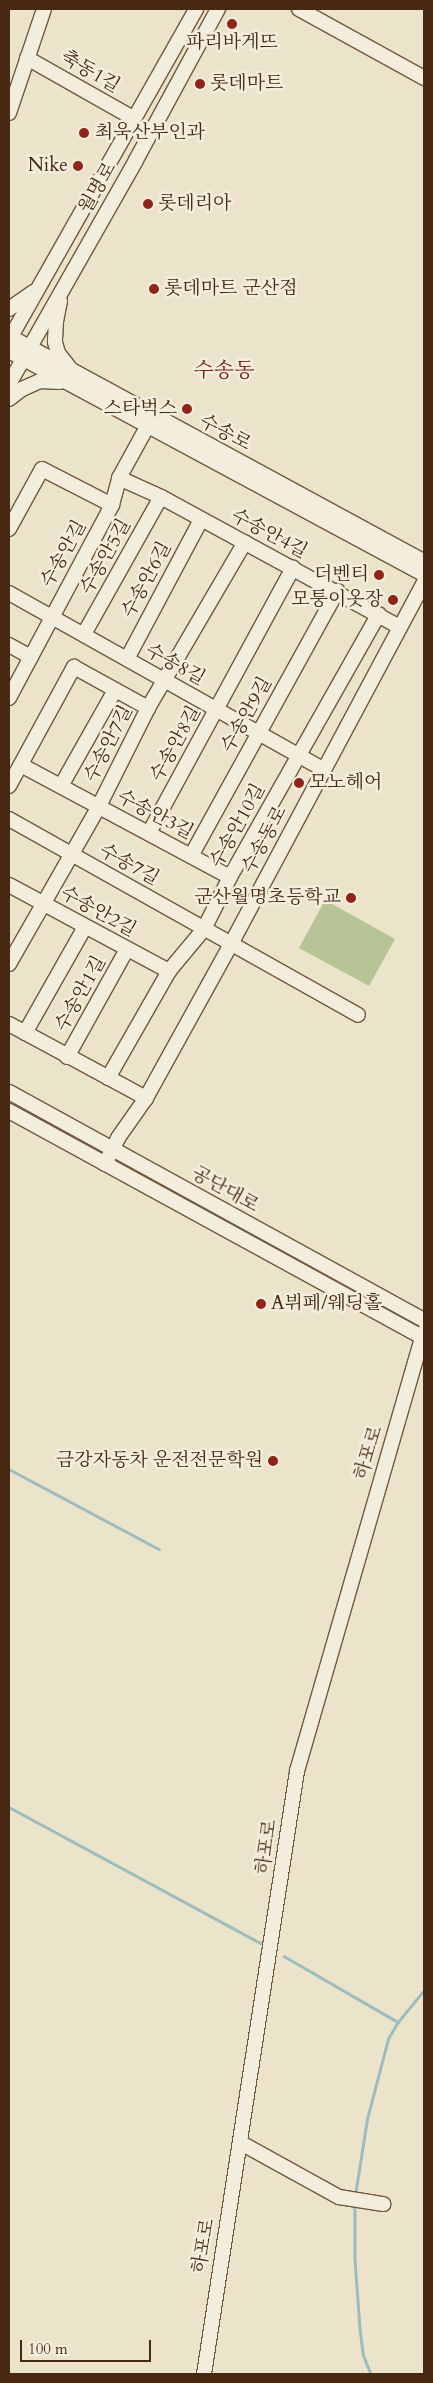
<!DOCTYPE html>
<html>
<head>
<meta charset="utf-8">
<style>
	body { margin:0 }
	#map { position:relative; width:433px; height:2383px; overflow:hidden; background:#ece4ca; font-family:Cardo,"Noto Serif KR",serif }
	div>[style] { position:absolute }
	.green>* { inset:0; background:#b7c497 }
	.stream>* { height:2.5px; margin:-1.25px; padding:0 1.25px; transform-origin:1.25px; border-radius:1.25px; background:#9cbcbf }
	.roads { filter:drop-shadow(1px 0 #70583e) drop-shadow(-1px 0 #70583e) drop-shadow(0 1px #70583e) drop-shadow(0 -1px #70583e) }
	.minor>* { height:14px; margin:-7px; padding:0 7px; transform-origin:7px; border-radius:7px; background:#f3eddd }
	.dots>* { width:14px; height:14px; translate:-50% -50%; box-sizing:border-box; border:2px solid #f3eddd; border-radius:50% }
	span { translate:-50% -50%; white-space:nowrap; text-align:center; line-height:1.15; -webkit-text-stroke:5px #f3eddd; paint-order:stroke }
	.poi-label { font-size:19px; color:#462910 }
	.left { translate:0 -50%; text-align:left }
	.right { translate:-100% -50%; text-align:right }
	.street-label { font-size:19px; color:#462910 }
	.quarter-label { font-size:21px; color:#7a1f14 }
	.frame { position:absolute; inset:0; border:10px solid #462910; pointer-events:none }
	.scale { position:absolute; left:20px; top:2340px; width:131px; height:22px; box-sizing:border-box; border:2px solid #462910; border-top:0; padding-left:6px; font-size:15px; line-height:18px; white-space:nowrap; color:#462910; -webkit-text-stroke:4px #f3eddd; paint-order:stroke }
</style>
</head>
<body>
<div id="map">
	<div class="green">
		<i style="clip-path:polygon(325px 900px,395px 939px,369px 986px,299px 948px)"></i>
	</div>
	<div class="stream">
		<i style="left:9px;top:1469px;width:170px;rotate:28.1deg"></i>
		<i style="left:9px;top:1807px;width:286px;rotate:28.4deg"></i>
		<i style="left:284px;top:1956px;width:132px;rotate:30.1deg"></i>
		<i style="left:355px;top:2195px;width:77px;rotate:-81deg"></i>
		<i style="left:367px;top:2119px;width:83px;rotate:-75.3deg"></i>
		<i style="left:388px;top:2039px;width:20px;rotate:-60deg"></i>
		<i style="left:398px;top:2022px;width:41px;rotate:-50.9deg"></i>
		<i style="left:355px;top:2205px;width:54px;rotate:90deg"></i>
		<i style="left:355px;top:2259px;width:69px;rotate:85.9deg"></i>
		<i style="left:360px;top:2328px;width:26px;rotate:83deg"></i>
		<i style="left:363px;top:2354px;width:22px;rotate:68deg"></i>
	</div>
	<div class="roads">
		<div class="minor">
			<i style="left:299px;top:9px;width:143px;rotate:28.9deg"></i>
			<i style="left:27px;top:58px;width:122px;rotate:29.5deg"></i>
			<i style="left:9px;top:113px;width:110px;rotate:-71.4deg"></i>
			<i style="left:60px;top:301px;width:20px;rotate:101deg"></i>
			<i style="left:56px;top:321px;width:21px;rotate:93deg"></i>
			<i style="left:55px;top:342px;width:11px;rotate:75deg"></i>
			<i style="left:58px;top:353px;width:18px;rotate:52deg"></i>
			<i style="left:9px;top:309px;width:29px;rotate:-35deg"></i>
			<i style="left:9px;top:336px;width:472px;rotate:28.5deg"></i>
			<i style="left:9px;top:340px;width:380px;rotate:-60.5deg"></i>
			<i style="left:9px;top:351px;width:471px;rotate:28.3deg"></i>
			<i style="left:9px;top:384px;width:257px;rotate:-60.4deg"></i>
			<i style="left:136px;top:160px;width:172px;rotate:-61.5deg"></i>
			<i style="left:9px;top:399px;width:16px;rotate:-38deg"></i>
			<i style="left:22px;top:389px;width:20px;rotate:-24deg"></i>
			<i style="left:40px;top:381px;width:20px;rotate:3deg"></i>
			<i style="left:119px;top:478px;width:46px;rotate:24.3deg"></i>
			<i style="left:161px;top:497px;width:271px;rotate:28.6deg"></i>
			<i style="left:9px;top:529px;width:68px;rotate:-61.2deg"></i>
			<i style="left:42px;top:469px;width:79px;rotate:27.2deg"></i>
			<i style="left:9px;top:593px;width:360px;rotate:29.3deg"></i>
			<i style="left:84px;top:634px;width:157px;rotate:-60.7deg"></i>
			<i style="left:9px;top:645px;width:25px;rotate:29deg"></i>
			<i style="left:127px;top:659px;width:157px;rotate:-62deg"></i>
			<i style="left:9px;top:698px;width:219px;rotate:-61.9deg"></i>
			<i style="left:112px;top:505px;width:28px;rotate:-75deg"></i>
			<i style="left:119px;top:478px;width:58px;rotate:-61.2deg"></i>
			<i style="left:21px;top:765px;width:237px;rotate:28.2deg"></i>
			<i style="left:9px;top:786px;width:136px;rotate:-61.4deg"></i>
			<i style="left:74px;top:667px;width:85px;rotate:29deg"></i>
			<i style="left:61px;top:786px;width:110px;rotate:-60.6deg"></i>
			<i style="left:9px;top:819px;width:400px;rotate:29.3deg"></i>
			<i style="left:149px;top:833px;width:302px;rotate:-61.5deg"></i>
			<i style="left:191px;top:856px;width:303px;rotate:-61.1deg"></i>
			<i style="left:9px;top:885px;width:182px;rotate:28.3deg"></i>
			<i style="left:9px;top:964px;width:182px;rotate:-60.3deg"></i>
			<i style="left:99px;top:806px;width:110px;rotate:-63.4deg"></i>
			<i style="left:148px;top:708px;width:192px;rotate:-59.7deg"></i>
			<i style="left:9px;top:1024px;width:156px;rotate:28.4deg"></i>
			<i style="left:25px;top:1033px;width:122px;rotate:-60.5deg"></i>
			<i style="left:67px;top:1057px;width:124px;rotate:-60.9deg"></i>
			<i style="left:108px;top:1078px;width:123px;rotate:-60.3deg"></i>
			<i style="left:169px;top:971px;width:55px;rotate:-50.2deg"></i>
			<i style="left:204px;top:929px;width:58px;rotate:-63.4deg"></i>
			<i style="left:230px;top:877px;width:302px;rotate:-60.5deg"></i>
			<i style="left:9px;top:1092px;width:474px;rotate:28.8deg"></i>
			<i style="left:9px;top:1111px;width:473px;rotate:28.7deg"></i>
			<i style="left:105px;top:1164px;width:29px;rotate:-63deg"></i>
			<i style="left:118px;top:1138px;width:49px;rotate:-55deg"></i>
			<i style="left:146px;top:1098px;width:176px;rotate:-61.1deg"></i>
			<i style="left:231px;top:944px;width:410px;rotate:-61.9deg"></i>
			<i style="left:241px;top:2143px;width:112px;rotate:28.9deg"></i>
			<i style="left:339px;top:2197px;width:45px;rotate:9deg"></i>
			<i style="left:204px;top:2374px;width:610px;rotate:-81.23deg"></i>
			<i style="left:297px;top:1771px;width:457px;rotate:-73.9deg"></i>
		</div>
	</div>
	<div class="dots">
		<i style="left:232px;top:24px;background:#8f2418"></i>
		<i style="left:200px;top:84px;background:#8f2418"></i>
		<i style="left:84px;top:133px;background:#8f2418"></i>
		<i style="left:78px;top:166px;background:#8f2418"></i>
		<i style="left:148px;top:204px;background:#8f2418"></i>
		<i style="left:154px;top:289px;background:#8f2418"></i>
		<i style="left:187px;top:409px;background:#8f2418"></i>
		<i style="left:379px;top:575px;background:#8f2418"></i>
		<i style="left:393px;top:600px;background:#8f2418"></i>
		<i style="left:299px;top:783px;background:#8f2418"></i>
		<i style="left:351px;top:898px;background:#8f2418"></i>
		<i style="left:261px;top:1304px;background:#8f2418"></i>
		<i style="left:273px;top:1461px;background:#8f2418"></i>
	</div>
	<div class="poi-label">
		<span style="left:232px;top:43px">파리바게뜨</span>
		<span class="left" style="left:210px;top:84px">롯데마트</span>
		<span class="left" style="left:95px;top:133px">최욱산부인과</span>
		<span class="right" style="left:68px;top:166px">Nike</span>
		<span class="left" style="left:158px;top:204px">롯데리아</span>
		<span class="left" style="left:164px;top:289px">롯데마트 군산점</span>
		<span class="right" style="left:177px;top:409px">스타벅스</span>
		<span class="right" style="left:369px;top:575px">더벤티</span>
		<span class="right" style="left:383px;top:600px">모퉁이옷장</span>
		<span class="left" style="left:309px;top:783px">모노헤어</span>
		<span class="right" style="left:341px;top:898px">군산월명초등학교</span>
		<span class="left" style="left:271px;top:1304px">A뷔페/웨딩홀</span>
		<span class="right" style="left:263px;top:1461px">금강자동차 운전전문학원</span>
	</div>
	<div class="street-label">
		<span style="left:90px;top:72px;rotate:30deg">축동1길</span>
		<span style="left:98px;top:188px;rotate:-60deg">월명로</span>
		<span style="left:225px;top:433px;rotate:28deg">수송로</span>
		<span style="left:269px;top:534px;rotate:28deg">수송안4길</span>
		<span style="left:64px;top:554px;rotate:-61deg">수송안길</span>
		<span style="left:106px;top:557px;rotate:-61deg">수송안5길</span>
		<span style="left:147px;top:580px;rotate:-62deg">수송안6길</span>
		<span style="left:175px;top:665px;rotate:29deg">수송8길</span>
		<span style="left:247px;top:715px;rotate:-61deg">수송안9길</span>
		<span style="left:109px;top:744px;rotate:-63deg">수송안7길</span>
		<span style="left:176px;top:744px;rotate:-61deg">수송안8길</span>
		<span style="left:155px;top:815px;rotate:28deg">수송안3길</span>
		<span style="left:238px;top:826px;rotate:-61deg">수송안10길</span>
		<span style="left:265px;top:840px;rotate:-62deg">수송동로</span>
		<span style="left:129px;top:865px;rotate:29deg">수송7길</span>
		<span style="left:98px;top:912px;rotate:29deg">수송안2길</span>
		<span style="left:81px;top:994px;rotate:-61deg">수송안1길</span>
		<span style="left:225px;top:1190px;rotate:29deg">공단대로</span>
		<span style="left:369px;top:1453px;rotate:-73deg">하포로</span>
		<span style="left:267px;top:1847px;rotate:-82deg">하포로</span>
		<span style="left:204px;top:2246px;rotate:-80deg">하포로</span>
	</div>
	<div class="quarter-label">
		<span style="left:224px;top:371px">수송동</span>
	</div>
	<div class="frame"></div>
	<div class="scale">100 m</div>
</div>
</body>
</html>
